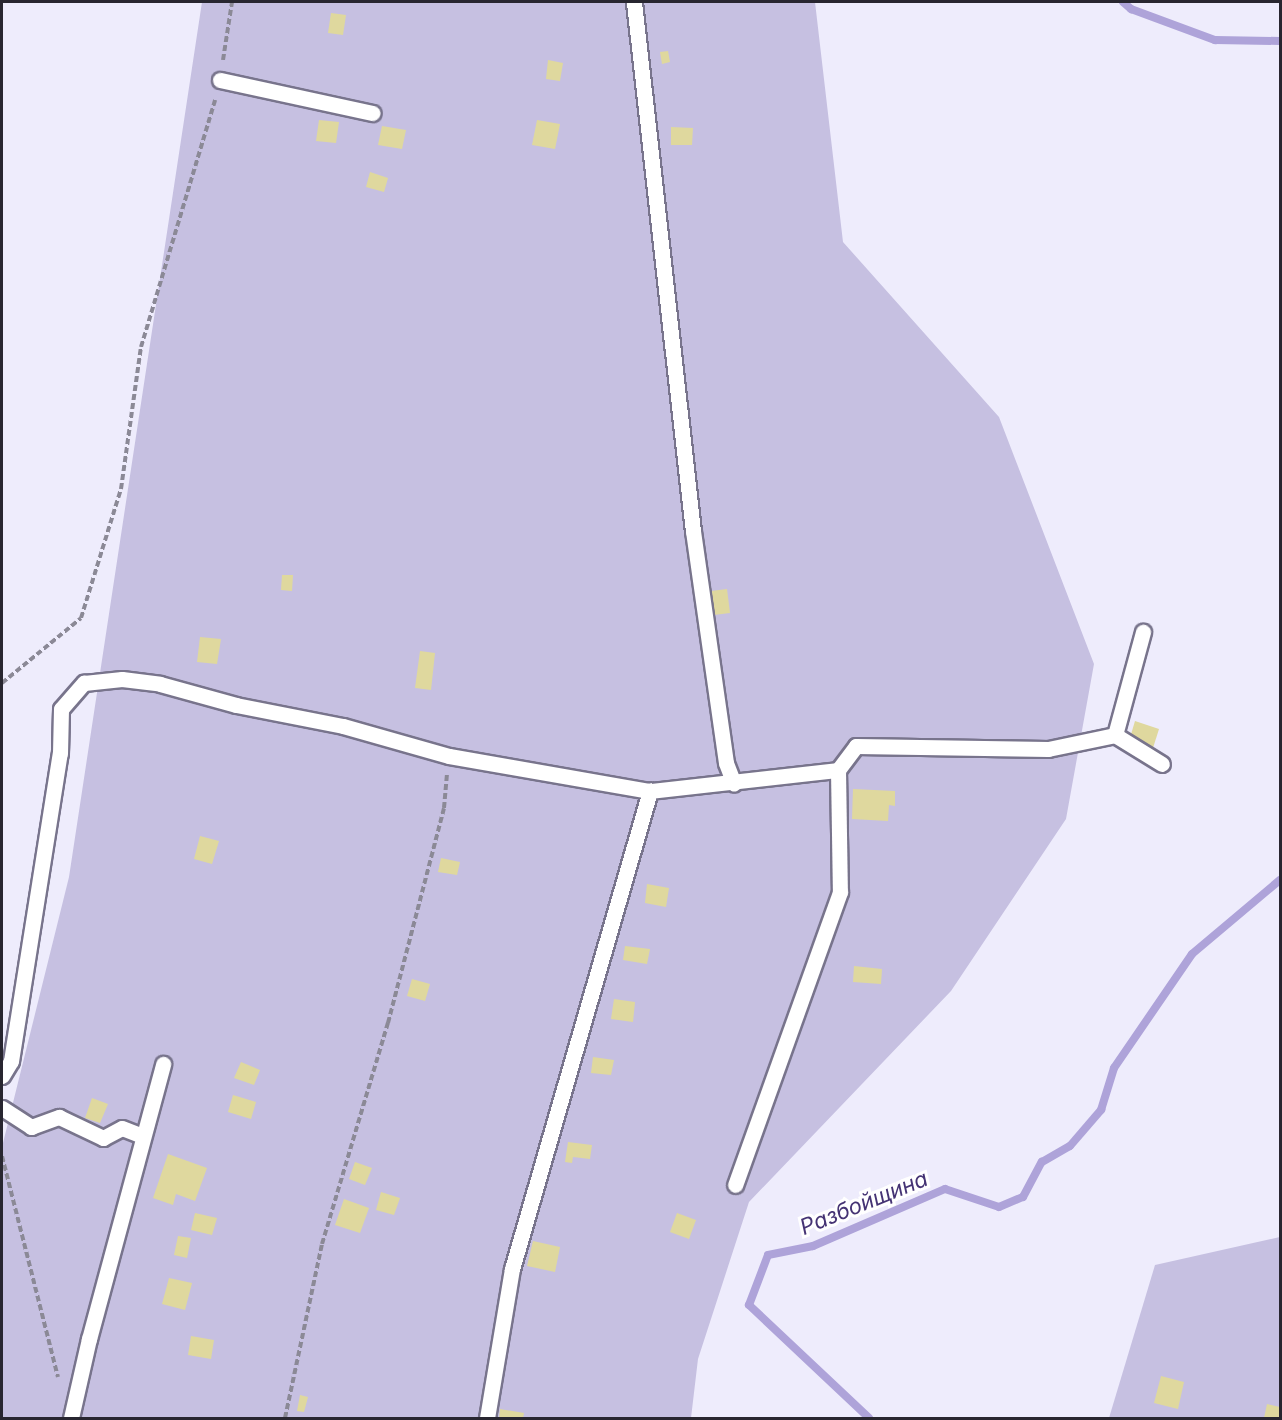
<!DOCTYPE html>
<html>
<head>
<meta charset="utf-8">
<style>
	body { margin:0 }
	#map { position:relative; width:1282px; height:1420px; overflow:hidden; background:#eeecfc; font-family:Inter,sans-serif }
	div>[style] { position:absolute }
	.green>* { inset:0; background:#c6c0e1 }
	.stream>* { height:8px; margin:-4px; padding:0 4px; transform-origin:4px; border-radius:4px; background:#aea3d9 }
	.building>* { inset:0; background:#dfd89e }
	.path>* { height:4px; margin-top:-2px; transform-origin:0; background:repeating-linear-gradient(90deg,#8b8996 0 6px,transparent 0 9px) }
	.roads { filter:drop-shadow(2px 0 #78748c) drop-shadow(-2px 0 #78748c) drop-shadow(0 2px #78748c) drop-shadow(0 -2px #78748c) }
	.service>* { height:15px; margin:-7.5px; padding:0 7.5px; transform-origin:7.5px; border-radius:7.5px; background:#fff }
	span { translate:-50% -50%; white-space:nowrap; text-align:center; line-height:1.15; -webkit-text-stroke:6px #fff; paint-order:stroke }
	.water-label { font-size:22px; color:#453374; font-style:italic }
	.frame { position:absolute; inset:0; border:3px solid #282630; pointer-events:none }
</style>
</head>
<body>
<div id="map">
	<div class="green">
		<i style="clip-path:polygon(202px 2px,815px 2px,843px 242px,999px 417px,1094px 664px,1066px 819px,951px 991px,749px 1202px,698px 1359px,691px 1418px,2px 1418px,2px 1147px,69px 877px)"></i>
		<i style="clip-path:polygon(1280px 1237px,1280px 1418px,1109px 1418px,1155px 1265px)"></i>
	</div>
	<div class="stream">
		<i style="left:1123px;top:2px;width:11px;rotate:41deg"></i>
		<i style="left:1131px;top:9px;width:90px;rotate:20.3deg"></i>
		<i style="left:1215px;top:40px;width:65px;rotate:0.9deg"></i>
		<i style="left:869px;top:1418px;width:165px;rotate:-136.7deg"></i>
		<i style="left:749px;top:1305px;width:53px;rotate:-69.2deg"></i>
		<i style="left:768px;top:1255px;width:46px;rotate:-11.3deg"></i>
		<i style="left:813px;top:1246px;width:144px;rotate:-23.4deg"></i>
		<i style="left:945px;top:1189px;width:57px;rotate:18.4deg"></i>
		<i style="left:999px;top:1207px;width:26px;rotate:-23deg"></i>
		<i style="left:1023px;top:1197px;width:40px;rotate:-62deg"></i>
		<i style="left:1042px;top:1162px;width:32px;rotate:-30deg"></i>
		<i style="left:1070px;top:1146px;width:48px;rotate:-49.3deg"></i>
		<i style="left:1101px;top:1110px;width:44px;rotate:-72.8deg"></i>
		<i style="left:1114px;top:1068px;width:138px;rotate:-55.6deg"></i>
		<i style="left:1192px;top:954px;width:115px;rotate:-40.1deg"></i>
	</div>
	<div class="building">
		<i style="clip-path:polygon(331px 13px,346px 15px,343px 35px,328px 33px)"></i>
		<i style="clip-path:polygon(668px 51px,670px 62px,662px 64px,660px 52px)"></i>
		<i style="clip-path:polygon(548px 60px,563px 63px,560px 81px,546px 79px)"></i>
		<i style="clip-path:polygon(319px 120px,339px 122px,336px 143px,316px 141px)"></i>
		<i style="clip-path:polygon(537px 120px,560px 124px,555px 149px,532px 145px)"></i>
		<i style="clip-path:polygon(382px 126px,406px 130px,402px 149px,378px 145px)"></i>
		<i style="clip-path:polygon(671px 127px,693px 128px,692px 145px,671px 145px)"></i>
		<i style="clip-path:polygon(370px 172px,388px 178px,384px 192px,366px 187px)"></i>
		<i style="clip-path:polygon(282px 575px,293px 575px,292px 591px,281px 590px)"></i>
		<i style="clip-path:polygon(727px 589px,730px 613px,714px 615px,711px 591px)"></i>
		<i style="clip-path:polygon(200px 637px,221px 639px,217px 664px,197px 662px)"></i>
		<i style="clip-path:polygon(420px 651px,435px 653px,431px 690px,415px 688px)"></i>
		<i style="clip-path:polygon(1135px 721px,1159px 729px,1153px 748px,1129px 741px)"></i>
		<i style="clip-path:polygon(853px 789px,895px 791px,895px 806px,889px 805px,888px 821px,852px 819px)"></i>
		<i style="clip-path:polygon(200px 836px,219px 841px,212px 864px,194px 859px)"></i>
		<i style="clip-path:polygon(441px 858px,460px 862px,457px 875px,438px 872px)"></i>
		<i style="clip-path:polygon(647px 884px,669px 888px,666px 907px,645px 903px)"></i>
		<i style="clip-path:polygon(625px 946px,650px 949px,647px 964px,623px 960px)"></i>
		<i style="clip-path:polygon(854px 966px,882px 969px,881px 984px,853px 982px)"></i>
		<i style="clip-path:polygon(412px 979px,430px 984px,425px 1001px,407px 996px)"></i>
		<i style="clip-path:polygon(614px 999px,635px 1002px,633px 1022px,611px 1019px)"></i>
		<i style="clip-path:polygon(593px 1057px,614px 1060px,611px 1075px,591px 1073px)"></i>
		<i style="clip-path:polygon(241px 1062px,260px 1070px,254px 1085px,234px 1078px)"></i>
		<i style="clip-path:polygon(233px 1095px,256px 1102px,251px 1119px,228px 1112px)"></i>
		<i style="clip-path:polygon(92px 1098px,108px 1104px,100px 1123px,85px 1118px)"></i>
		<i style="clip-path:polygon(568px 1142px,592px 1145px,590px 1159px,573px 1157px,572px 1163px,565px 1162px)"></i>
		<i style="clip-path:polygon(168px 1154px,207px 1168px,195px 1201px,176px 1194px,173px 1205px,153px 1198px)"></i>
		<i style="clip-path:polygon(355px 1162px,372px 1168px,365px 1185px,349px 1179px)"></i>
		<i style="clip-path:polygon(381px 1192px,400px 1198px,394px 1215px,376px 1210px)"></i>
		<i style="clip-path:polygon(344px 1199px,369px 1208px,360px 1233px,335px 1225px)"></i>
		<i style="clip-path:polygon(195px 1213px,217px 1218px,212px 1235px,191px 1230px)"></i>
		<i style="clip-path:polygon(677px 1213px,696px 1220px,689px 1239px,670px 1232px)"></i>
		<i style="clip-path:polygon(178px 1236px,191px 1238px,187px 1258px,174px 1255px)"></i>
		<i style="clip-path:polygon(533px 1241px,560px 1247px,555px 1272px,527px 1266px)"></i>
		<i style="clip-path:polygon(169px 1278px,192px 1283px,185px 1310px,162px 1304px)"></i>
		<i style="clip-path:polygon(191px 1336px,214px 1340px,211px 1359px,188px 1355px)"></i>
		<i style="clip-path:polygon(1161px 1376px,1184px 1382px,1178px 1409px,1154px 1403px)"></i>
		<i style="clip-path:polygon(300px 1395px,308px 1397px,304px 1412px,297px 1411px)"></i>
		<i style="clip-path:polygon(1267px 1404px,1280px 1407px,1280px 1418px,1264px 1418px)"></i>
		<i style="clip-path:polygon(500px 1409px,524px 1413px,523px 1418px,499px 1418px)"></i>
	</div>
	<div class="path">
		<i style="left:223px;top:60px;width:59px;rotate:-81.2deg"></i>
		<i style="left:2px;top:683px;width:102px;rotate:-39.4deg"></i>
		<i style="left:81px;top:618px;width:135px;rotate:-72.8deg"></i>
		<i style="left:121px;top:489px;width:143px;rotate:-82deg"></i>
		<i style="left:141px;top:347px;width:258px;rotate:-73.3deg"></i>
		<i style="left:2px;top:1156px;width:228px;rotate:75.8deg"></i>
		<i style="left:285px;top:1418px;width:178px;rotate:-78deg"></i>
		<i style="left:322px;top:1244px;width:231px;rotate:-73.4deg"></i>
		<i style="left:388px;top:1023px;width:222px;rotate:-75.4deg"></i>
		<i style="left:444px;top:808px;width:34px;rotate:-85deg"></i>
	</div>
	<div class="roads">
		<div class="service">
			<i style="left:634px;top:2px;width:532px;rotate:83.64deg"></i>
			<i style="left:693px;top:531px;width:234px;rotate:81.9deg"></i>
			<i style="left:726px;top:763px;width:22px;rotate:69deg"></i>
			<i style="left:220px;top:80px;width:156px;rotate:12.2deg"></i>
			<i style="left:1115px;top:735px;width:107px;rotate:-74.8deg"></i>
			<i style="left:838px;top:770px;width:30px;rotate:-53deg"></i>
			<i style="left:856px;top:746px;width:192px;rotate:0.9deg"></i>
			<i style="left:1048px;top:749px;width:68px;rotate:-11.8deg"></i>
			<i style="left:1115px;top:735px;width:55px;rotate:31.7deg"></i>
			<i style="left:2px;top:1076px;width:17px;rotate:-59deg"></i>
			<i style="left:11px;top:1061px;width:312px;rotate:-81deg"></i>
			<i style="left:60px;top:753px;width:44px;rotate:-88.7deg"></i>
			<i style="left:61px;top:709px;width:35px;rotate:-49deg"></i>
			<i style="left:84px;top:683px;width:38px;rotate:-6deg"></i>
			<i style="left:122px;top:679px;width:38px;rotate:7deg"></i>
			<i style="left:160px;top:684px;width:79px;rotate:15.4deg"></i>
			<i style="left:236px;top:705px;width:109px;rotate:11.1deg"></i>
			<i style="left:343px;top:726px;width:110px;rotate:15.8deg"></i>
			<i style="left:449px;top:756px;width:204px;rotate:9.9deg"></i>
			<i style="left:2px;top:1108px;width:35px;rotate:33deg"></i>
			<i style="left:31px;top:1127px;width:30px;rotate:-20deg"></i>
			<i style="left:59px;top:1117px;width:49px;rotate:25.5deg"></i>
			<i style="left:103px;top:1138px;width:21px;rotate:-28deg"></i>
			<i style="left:122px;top:1128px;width:22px;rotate:21deg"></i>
			<i style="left:71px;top:1418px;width:81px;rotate:-77.2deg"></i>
			<i style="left:89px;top:1339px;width:285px;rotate:-74.9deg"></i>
			<i style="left:487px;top:1418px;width:151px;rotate:-80.5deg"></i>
			<i style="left:512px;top:1269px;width:498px;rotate:-73.9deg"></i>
			<i style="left:650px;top:791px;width:189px;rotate:-6.4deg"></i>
			<i style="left:838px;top:770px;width:122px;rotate:89.1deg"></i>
			<i style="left:840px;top:892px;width:311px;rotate:109.7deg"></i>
		</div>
	</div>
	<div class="water-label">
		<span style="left:864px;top:1203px;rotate:-22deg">Разбойщина</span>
	</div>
	<div class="frame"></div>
</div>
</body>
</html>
